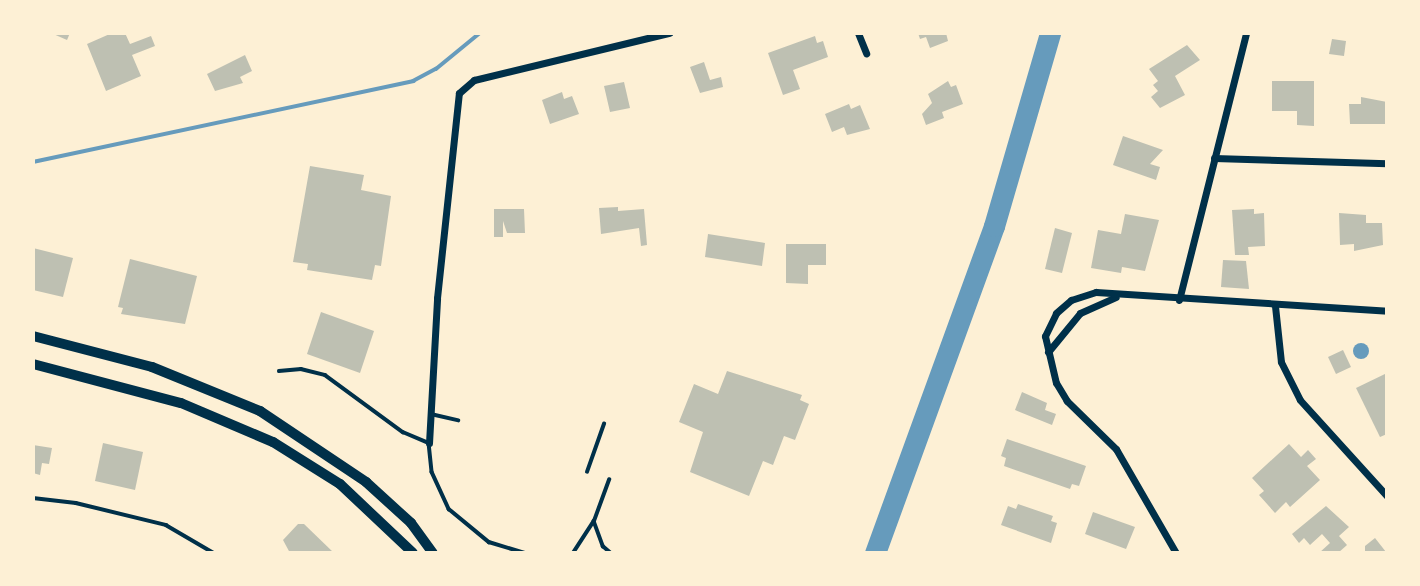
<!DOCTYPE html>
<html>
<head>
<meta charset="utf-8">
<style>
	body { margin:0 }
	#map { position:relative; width:1420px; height:586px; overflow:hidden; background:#fdf0d5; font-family:Cabin,sans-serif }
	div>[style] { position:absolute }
	.water>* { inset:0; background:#669bbc }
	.round { border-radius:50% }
	.stream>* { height:3.5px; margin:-1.75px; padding:0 1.75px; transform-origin:1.75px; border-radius:1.75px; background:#669bbc }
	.river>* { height:21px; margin:-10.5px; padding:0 10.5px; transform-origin:10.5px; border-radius:10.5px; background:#669bbc }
	.building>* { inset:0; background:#bec0b2 }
	.service>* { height:3.5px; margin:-1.75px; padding:0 1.75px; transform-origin:1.75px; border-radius:1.75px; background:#003049 }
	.minor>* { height:7px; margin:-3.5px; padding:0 3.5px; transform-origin:3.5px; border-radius:3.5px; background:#003049 }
	.primary>* { height:10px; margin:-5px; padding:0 5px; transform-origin:5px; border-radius:5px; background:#003049 }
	span { translate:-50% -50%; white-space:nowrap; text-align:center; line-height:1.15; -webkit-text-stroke:5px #fdf0d5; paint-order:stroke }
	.frame { position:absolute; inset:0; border:35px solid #fdf0d5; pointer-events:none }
</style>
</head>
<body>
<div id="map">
	<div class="water">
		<i class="round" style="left:1353px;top:343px;width:16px;height:16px"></i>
	</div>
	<div class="stream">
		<i style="left:33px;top:162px;width:389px;rotate:-12deg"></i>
		<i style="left:413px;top:81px;width:26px;rotate:-28deg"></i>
		<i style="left:436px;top:69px;width:57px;rotate:-39.3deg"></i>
	</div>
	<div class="river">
		<i style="left:875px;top:553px;width:348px;rotate:-70deg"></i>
		<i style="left:994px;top:226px;width:201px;rotate:-73.8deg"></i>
	</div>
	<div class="building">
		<i style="clip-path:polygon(51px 33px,70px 33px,67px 40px)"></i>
		<i style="clip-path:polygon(112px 33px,125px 33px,130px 44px,151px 36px,155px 46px,132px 55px,141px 76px,106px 91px,87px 44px)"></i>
		<i style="clip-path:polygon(918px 33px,946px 33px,948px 41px,930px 48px,926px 37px,920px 39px)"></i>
		<i style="clip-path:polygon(815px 36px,817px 43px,823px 41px,828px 57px,793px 70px,800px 89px,783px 95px,768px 53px)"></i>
		<i style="clip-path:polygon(1332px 39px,1346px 41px,1344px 56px,1329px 54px)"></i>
		<i style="clip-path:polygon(1187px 45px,1200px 60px,1175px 76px,1185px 95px,1160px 108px,1151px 97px,1158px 91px,1153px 85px,1158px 81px,1149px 69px)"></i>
		<i style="clip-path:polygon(245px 55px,252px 71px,240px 77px,243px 83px,215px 91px,207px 74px)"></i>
		<i style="clip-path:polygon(704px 62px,710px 80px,721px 77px,723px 87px,700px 93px,690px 67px)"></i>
		<i style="clip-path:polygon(948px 81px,951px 87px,956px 85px,963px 104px,942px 112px,944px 118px,926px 125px,922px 114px,932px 103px,928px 94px)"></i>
		<i style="clip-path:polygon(1272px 81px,1314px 81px,1314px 126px,1297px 125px,1297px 111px,1272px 111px)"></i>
		<i style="clip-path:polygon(624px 82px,630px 108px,610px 112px,604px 86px)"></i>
		<i style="clip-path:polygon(562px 92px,564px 99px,572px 96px,579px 114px,550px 124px,542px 100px)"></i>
		<i style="clip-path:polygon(1361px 97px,1387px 102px,1387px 124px,1350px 124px,1349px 104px,1361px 104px)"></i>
		<i style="clip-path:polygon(849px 104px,851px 109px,860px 105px,870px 129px,847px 135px,844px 127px,832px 132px,825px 114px)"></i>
		<i style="clip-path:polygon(1123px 136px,1163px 150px,1150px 164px,1160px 167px,1156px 180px,1113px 165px)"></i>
		<i style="clip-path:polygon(310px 166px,364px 175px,361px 190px,391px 196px,381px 266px,375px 265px,372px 280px,307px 270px,308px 264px,293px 262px)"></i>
		<i style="clip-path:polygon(618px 207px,618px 211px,644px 209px,647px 245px,641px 246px,639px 228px,601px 234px,599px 208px)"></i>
		<i style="clip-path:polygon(494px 209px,524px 209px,525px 233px,507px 233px,503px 221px,503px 237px,494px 237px)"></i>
		<i style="clip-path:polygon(1254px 209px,1254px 214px,1264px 213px,1265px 246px,1248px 247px,1249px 255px,1235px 255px,1232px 210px)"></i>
		<i style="clip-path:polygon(1339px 213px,1366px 215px,1366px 223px,1382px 223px,1383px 245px,1354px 251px,1354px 244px,1340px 245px)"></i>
		<i style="clip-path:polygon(1125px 214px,1159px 220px,1145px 271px,1122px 267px,1121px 273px,1091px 268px,1098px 230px,1121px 234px)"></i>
		<i style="clip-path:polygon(1055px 228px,1072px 233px,1062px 273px,1045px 269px)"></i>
		<i style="clip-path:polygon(708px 234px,765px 243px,762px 266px,705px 257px)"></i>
		<i style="clip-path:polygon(786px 244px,826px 244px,826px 265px,808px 265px,808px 284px,786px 283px)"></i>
		<i style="clip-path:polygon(33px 248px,73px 258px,63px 297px,33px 290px)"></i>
		<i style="clip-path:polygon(130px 259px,197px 276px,185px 324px,121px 314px,123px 308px,118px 307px)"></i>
		<i style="clip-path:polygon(1223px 260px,1246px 261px,1249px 289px,1221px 287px)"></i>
		<i style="clip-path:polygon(321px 312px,374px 331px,360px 373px,307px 354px)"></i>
		<i style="clip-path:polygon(1343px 350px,1351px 367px,1336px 374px,1328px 357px)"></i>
		<i style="clip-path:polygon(727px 371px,802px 395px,800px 400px,809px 404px,795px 440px,784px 436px,773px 465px,763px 461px,749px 496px,690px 472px,703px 432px,679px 422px,694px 384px,718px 394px)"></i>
		<i style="clip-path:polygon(1387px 373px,1387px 434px,1380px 437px,1356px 388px)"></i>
		<i style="clip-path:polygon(1022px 392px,1047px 403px,1045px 410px,1056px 414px,1052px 425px,1015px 410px)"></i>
		<i style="clip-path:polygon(1007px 439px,1086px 466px,1079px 486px,1072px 484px,1070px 489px,1004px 466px,1006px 458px,1001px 456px)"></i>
		<i style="clip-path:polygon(103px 443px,143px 452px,135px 490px,95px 481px)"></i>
		<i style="clip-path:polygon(1289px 444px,1301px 457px,1308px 450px,1316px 459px,1307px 466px,1320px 480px,1290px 507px,1286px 502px,1275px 513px,1259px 495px,1264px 491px,1252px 478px)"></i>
		<i style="clip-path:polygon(33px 445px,52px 448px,49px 464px,42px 463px,40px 475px,33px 473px)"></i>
		<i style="clip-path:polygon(1018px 504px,1053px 516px,1051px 521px,1057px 523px,1051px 543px,1001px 525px,1008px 506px,1016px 509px)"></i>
		<i style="clip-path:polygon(1326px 506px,1349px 527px,1339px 536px,1347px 545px,1338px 553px,1319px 553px,1330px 543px,1322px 534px,1310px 545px,1304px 538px,1299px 543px,1292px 534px)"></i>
		<i style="clip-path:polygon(1093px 512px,1135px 527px,1126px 549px,1085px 534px)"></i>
		<i style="clip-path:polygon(298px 524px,304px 524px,334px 553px,290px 553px,283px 540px)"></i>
		<i style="clip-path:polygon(1375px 538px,1386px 552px,1365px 553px,1365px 546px)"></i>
	</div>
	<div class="service">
		<i style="left:279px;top:371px;width:22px;rotate:-5deg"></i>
		<i style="left:301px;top:369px;width:25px;rotate:14deg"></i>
		<i style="left:325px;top:375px;width:97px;rotate:36.2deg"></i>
		<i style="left:403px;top:432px;width:28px;rotate:23deg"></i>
		<i style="left:429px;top:443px;width:29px;rotate:84deg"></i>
		<i style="left:432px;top:472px;width:41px;rotate:65.3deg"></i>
		<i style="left:449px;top:509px;width:52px;rotate:39.5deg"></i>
		<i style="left:489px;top:542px;width:38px;rotate:17deg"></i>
		<i style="left:431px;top:414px;width:28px;rotate:13deg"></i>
		<i style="left:587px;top:472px;width:51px;rotate:-70.5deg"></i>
		<i style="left:33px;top:498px;width:43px;rotate:6.6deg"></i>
		<i style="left:76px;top:503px;width:93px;rotate:13.7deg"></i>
		<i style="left:166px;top:525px;width:56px;rotate:30.3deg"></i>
		<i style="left:594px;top:521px;width:27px;rotate:70deg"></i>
		<i style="left:603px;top:546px;width:11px;rotate:41deg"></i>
		<i style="left:573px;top:553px;width:38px;rotate:-57deg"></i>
		<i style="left:594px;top:521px;width:44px;rotate:-69.9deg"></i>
		<i style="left:576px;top:553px;width:22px"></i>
	</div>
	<div class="minor">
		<i style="left:858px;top:33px;width:22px;rotate:68deg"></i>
		<i style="left:1214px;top:158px;width:173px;rotate:1.7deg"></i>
		<i style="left:1179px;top:300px;width:275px;rotate:-75.9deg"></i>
		<i style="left:1275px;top:306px;width:56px;rotate:83.9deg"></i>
		<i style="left:1281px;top:362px;width:42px;rotate:63.4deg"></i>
		<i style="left:1300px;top:400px;width:130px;rotate:47.8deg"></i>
		<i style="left:1048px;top:352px;width:50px;rotate:-50.6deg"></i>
		<i style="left:1080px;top:313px;width:39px;rotate:-24deg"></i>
		<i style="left:429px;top:443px;width:145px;rotate:-86.8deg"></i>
		<i style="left:437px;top:298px;width:206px;rotate:-83.9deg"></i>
		<i style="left:459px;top:93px;width:20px;rotate:-41deg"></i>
		<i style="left:474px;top:80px;width:201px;rotate:-13.6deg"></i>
		<i style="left:1176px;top:553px;width:120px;rotate:-120deg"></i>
		<i style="left:1116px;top:449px;width:69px;rotate:-135.6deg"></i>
		<i style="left:1067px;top:401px;width:21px;rotate:-121deg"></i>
		<i style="left:1056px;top:383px;width:48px;rotate:-103.2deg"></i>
		<i style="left:1045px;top:336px;width:25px;rotate:-64deg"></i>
		<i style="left:1056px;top:313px;width:20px;rotate:-41deg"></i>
		<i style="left:1071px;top:300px;width:26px;rotate:-18deg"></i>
		<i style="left:1096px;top:292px;width:292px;rotate:3.7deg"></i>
	</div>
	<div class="primary">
		<i style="left:33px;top:336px;width:123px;rotate:14.6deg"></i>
		<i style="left:152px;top:367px;width:117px;rotate:22.2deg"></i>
		<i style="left:260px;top:411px;width:128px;rotate:33.8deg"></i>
		<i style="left:366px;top:482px;width:61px;rotate:42.3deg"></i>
		<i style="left:411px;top:523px;width:37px;rotate:54deg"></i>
		<i style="left:33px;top:364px;width:153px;rotate:14.8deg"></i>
		<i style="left:181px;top:403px;width:100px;rotate:23deg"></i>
		<i style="left:273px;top:442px;width:79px;rotate:32.1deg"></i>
		<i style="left:340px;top:484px;width:100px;rotate:43.4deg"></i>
	</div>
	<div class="frame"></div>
</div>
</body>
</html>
